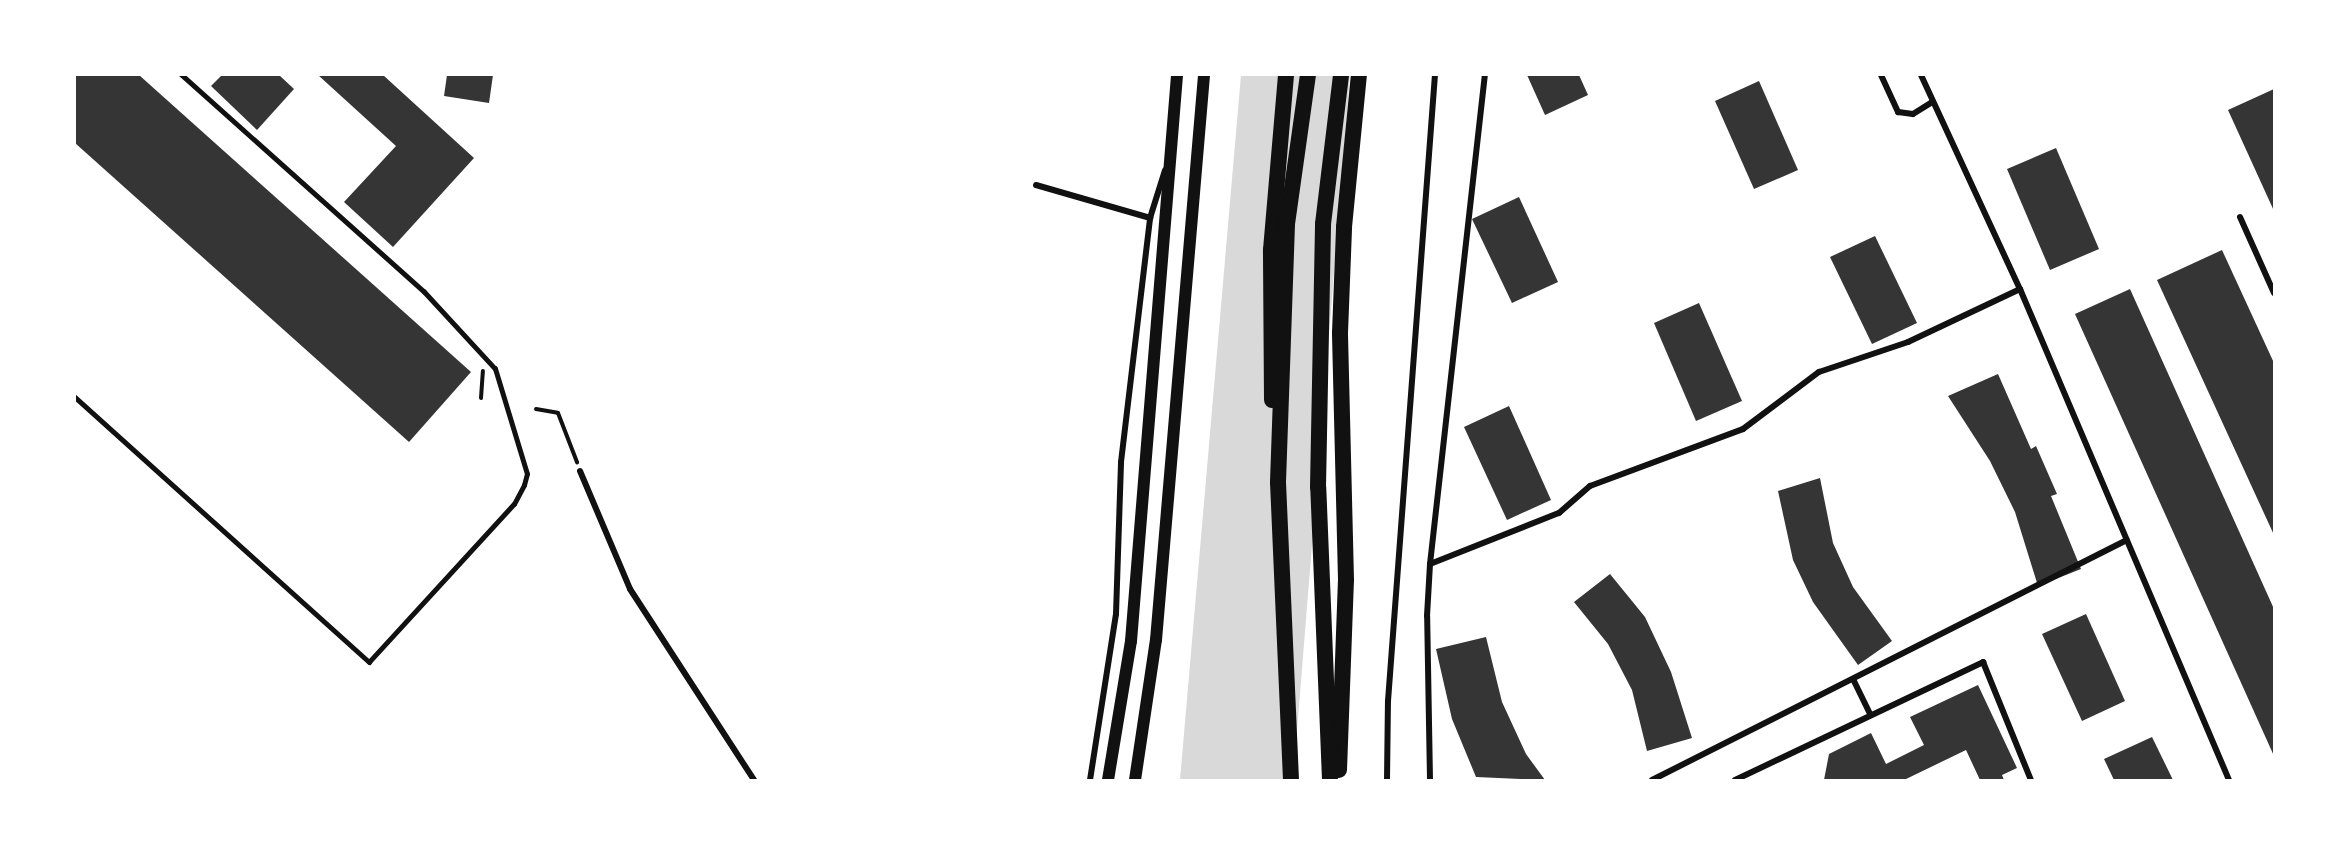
<!DOCTYPE html>
<html>
<head>
<meta charset="utf-8">
<style>
	body { margin:0 }
	#map { position:relative; width:2349px; height:855px; overflow:hidden; background:#fff; font-family:"Libre Baskerville",serif }
	div>[style] { position:absolute }
	.water>* { inset:0; background:#d9d9d9 }
	.building>* { inset:0; background:#353535 }
	.path>* { height:4px; margin:-2px; padding:0 2px; transform-origin:2px; border-radius:2px; background:#111 }
	.service>* { height:4.5px; margin:-2.25px; padding:0 2.25px; transform-origin:2.25px; border-radius:2.25px; background:#111 }
	.minor>* { height:6px; margin:-3px; padding:0 3px; transform-origin:3px; border-radius:3px; background:#111 }
	.secondary>* { height:12px; margin:-6px; padding:0 6px; transform-origin:6px; border-radius:6px; background:#111 }
	.trunk>* { height:16px; margin:-8px; padding:0 8px; transform-origin:8px; border-radius:8px; background:#111 }
	span { translate:-50% -50%; white-space:nowrap; text-align:center; line-height:1.15; -webkit-text-stroke:4.5px #fff; paint-order:stroke }
	.frame { position:absolute; inset:0; border:76px solid #fff; pointer-events:none }
</style>
</head>
<body>
<div id="map">
	<div class="water">
		<i style="clip-path:polygon(1241px 75px,1350px 75px,1293px 780px,1180px 780px)"></i>
	</div>
	<div class="building">
		<i style="clip-path:polygon(75px 75px,139px 75px,471px 372px,409px 442px,75px 143px)"></i>
		<i style="clip-path:polygon(222px 75px,279px 75px,294px 89px,257px 130px,211px 86px)"></i>
		<i style="clip-path:polygon(318px 75px,383px 75px,474px 158px,393px 247px,344px 202px,396px 146px)"></i>
		<i style="clip-path:polygon(447px 75px,493px 75px,489px 103px,444px 96px)"></i>
		<i style="clip-path:polygon(1527px 75px,1579px 75px,1588px 95px,1545px 115px)"></i>
		<i style="clip-path:polygon(1759px 81px,1798px 170px,1754px 189px,1715px 101px)"></i>
		<i style="clip-path:polygon(2274px 89px,2274px 211px,2228px 110px)"></i>
		<i style="clip-path:polygon(2056px 148px,2099px 249px,2050px 270px,2007px 169px)"></i>
		<i style="clip-path:polygon(1519px 197px,1558px 282px,1512px 303px,1472px 219px)"></i>
		<i style="clip-path:polygon(1875px 236px,1917px 323px,1872px 344px,1830px 257px)"></i>
		<i style="clip-path:polygon(2222px 250px,2274px 363px,2274px 535px,2157px 280px)"></i>
		<i style="clip-path:polygon(2130px 289px,2274px 609px,2274px 756px,2075px 314px)"></i>
		<i style="clip-path:polygon(1699px 303px,1742px 401px,1696px 421px,1654px 323px)"></i>
		<i style="clip-path:polygon(1998px 374px,2031px 449px,2036px 446px,2057px 494px,2051px 496px,2081px 569px,2038px 586px,2015px 512px,1990px 461px,1948px 396px)"></i>
		<i style="clip-path:polygon(1509px 406px,1551px 500px,1507px 520px,1464px 427px)"></i>
		<i style="clip-path:polygon(1820px 478px,1833px 543px,1853px 587px,1892px 641px,1858px 665px,1813px 602px,1793px 560px,1778px 491px)"></i>
		<i style="clip-path:polygon(1610px 574px,1645px 617px,1671px 672px,1692px 738px,1647px 751px,1632px 690px,1608px 644px,1574px 602px)"></i>
		<i style="clip-path:polygon(2086px 614px,2125px 701px,2082px 721px,2042px 634px)"></i>
		<i style="clip-path:polygon(1486px 637px,1502px 702px,1526px 754px,1545px 780px,1476px 777px,1452px 719px,1436px 649px)"></i>
		<i style="clip-path:polygon(1978px 685px,2017px 768px,2002px 775px,2004px 780px,1980px 780px,1966px 750px,1904px 780px,1824px 780px,1829px 754px,1871px 733px,1886px 764px,1924px 745px,1910px 717px)"></i>
		<i style="clip-path:polygon(2152px 737px,2173px 780px,2114px 780px,2104px 759px)"></i>
	</div>
	<div class="path">
		<i style="left:481px;top:398px;width:27px;rotate:-86deg"></i>
		<i style="left:536px;top:409px;width:22px;rotate:10deg"></i>
		<i style="left:558px;top:413px;width:53px;rotate:68.8deg"></i>
	</div>
	<div class="service">
		<i style="left:75px;top:397px;width:396px;rotate:42deg"></i>
		<i style="left:369px;top:662px;width:214px;rotate:-47.5deg"></i>
		<i style="left:514px;top:504px;width:21px;rotate:-62deg"></i>
		<i style="left:524px;top:485px;width:11px;rotate:-75deg"></i>
		<i style="left:527px;top:474px;width:110px;rotate:-106.9deg"></i>
		<i style="left:495px;top:369px;width:105px;rotate:-132.7deg"></i>
		<i style="left:424px;top:292px;width:326px;rotate:-138.2deg"></i>
	</div>
	<div class="minor">
		<i style="left:1881px;top:75px;width:41px;rotate:65.3deg"></i>
		<i style="left:1898px;top:112px;width:15px;rotate:8deg"></i>
		<i style="left:1913px;top:114px;width:22px;rotate:-32deg"></i>
		<i style="left:1921px;top:75px;width:236px;rotate:65.2deg"></i>
		<i style="left:2020px;top:289px;width:534px;rotate:66.94deg"></i>
		<i style="left:1036px;top:185px;width:119px;rotate:16.1deg"></i>
		<i style="left:2240px;top:217px;width:83px;rotate:65.9deg"></i>
		<i style="left:580px;top:471px;width:128px;rotate:67deg"></i>
		<i style="left:630px;top:589px;width:228px;rotate:57deg"></i>
		<i style="left:1430px;top:564px;width:139px;rotate:-21.6deg"></i>
		<i style="left:1559px;top:513px;width:41px;rotate:-41.1deg"></i>
		<i style="left:1590px;top:486px;width:163px;rotate:-20.4deg"></i>
		<i style="left:1743px;top:429px;width:95px;rotate:-36.9deg"></i>
		<i style="left:1819px;top:372px;width:94px;rotate:-18.6deg"></i>
		<i style="left:1908px;top:342px;width:124px;rotate:-25.3deg"></i>
		<i style="left:1853px;top:679px;width:39px;rotate:64deg"></i>
		<i style="left:1090px;top:780px;width:168px;rotate:-81.1deg"></i>
		<i style="left:1116px;top:614px;width:152px;rotate:-88.1deg"></i>
		<i style="left:1121px;top:462px;width:246px;rotate:-83.2deg"></i>
		<i style="left:1150px;top:218px;width:50px;rotate:-72.6deg"></i>
		<i style="left:1387px;top:780px;width:79px;rotate:-89.3deg"></i>
		<i style="left:1388px;top:701px;width:628px;rotate:-85.71deg"></i>
		<i style="left:1430px;top:780px;width:164px;rotate:-91deg"></i>
		<i style="left:1427px;top:616px;width:52px;rotate:-86.7deg"></i>
		<i style="left:1430px;top:564px;width:492px;rotate:-83.6deg"></i>
		<i style="left:1652px;top:780px;width:532px;rotate:-26.81deg"></i>
		<i style="left:1735px;top:780px;width:275px;rotate:-25.4deg"></i>
		<i style="left:1983px;top:662px;width:127px;rotate:67.9deg"></i>
	</div>
	<div class="secondary">
		<i style="left:1108px;top:780px;width:141px;rotate:-80.6deg"></i>
		<i style="left:1131px;top:641px;width:568px;rotate:-85.35deg"></i>
		<i style="left:1135px;top:780px;width:142px;rotate:-81.5deg"></i>
		<i style="left:1156px;top:640px;width:567px;rotate:-85.14deg"></i>
	</div>
	<div class="trunk">
		<i style="left:1272px;top:400px;width:150px;rotate:-90.4deg"></i>
		<i style="left:1271px;top:250px;width:176px;rotate:-85.1deg"></i>
		<i style="left:1339px;top:770px;width:190px;rotate:-87.9deg"></i>
		<i style="left:1346px;top:580px;width:247px;rotate:-91.4deg"></i>
		<i style="left:1340px;top:333px;width:106px;rotate:-87.8deg"></i>
		<i style="left:1344px;top:227px;width:153px;rotate:-84.4deg"></i>
		<i style="left:1291px;top:780px;width:298px;rotate:-92.5deg"></i>
		<i style="left:1278px;top:482px;width:258px;rotate:-88deg"></i>
		<i style="left:1287px;top:224px;width:150px;rotate:-82deg"></i>
		<i style="left:1330px;top:780px;width:293px;rotate:-92.3deg"></i>
		<i style="left:1318px;top:487px;width:263px;rotate:-88.9deg"></i>
		<i style="left:1323px;top:224px;width:150px;rotate:-83.1deg"></i>
	</div>
	<div class="frame"></div>
</div>
</body>
</html>
